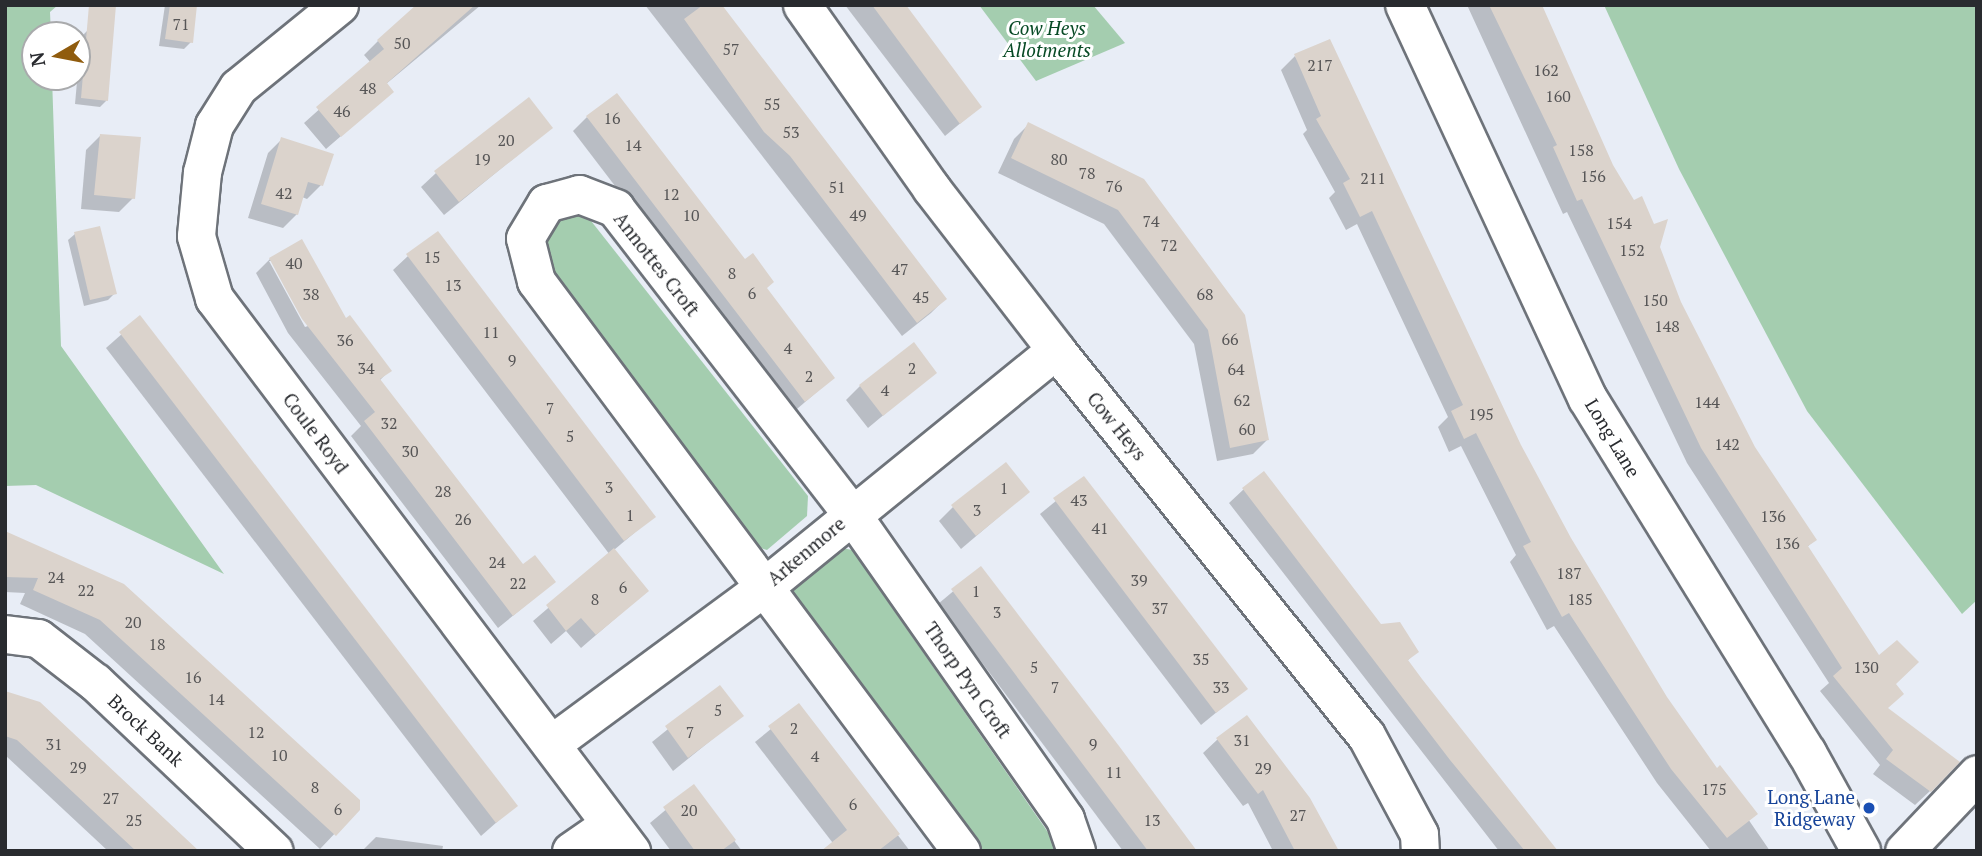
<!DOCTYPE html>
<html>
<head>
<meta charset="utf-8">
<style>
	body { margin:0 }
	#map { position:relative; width:1982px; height:856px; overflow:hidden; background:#e8edf6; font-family:"PT Serif",serif }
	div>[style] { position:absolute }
	.green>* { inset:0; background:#a4cdaf }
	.shadow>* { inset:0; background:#0003 }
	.building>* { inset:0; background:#dbd3cc }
	.roads { filter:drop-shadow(2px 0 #6e737a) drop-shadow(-2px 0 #6e737a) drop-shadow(0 2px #6e737a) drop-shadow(0 -2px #6e737a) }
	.minor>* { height:37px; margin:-18.5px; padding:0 18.5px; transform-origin:18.5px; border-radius:18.5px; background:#fff }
	.tertiary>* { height:38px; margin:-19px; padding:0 19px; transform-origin:19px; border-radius:19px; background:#fff }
	.dots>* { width:19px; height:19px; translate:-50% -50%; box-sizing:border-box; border:4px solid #fff; border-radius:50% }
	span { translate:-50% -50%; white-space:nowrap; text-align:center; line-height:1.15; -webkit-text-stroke:6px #fff; paint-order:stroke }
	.number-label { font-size:16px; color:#565556 }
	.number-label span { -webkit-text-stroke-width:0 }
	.park-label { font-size:19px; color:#074a25; font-style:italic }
	.street-label { font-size:19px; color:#292b2f }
	.transit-label { font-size:19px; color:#164399 }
	.right { translate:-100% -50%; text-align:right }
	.frame { position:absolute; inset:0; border:7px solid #292b2f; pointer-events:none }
	.north { position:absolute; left:21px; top:21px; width:70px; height:70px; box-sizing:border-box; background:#fff; border:2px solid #a9aaac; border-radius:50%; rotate:260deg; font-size:19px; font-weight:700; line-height:28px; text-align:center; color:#292b2f }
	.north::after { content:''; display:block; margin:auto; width:24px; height:32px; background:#905c0e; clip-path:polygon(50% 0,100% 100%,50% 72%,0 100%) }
</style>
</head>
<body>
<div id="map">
	<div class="green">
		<i style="clip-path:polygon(5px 5px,58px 5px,50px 12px,51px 35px,35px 35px,35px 77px,52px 77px,61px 346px,224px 574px,36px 485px,5px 486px)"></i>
		<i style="clip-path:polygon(979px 5px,1093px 5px,1125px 43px,1036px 81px)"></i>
		<i style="clip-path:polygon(1604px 5px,1977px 5px,1977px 600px,1962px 614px,1807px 411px,1679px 169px)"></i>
		<i style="clip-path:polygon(584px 212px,808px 496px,807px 516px,767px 550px,748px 544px,542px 264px,545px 218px)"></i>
		<i style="clip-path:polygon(838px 547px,852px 550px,1061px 851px,978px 851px,790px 598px,794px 584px)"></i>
	</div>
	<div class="shadow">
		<i style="clip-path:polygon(165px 5px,195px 5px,191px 42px,184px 49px,159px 46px)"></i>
		<i style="clip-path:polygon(421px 5px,481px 5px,386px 84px,392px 92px,326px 149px,304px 123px,371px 63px,364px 55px,378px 41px)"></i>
		<i style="clip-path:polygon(645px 5px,718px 5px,945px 299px,931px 313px,902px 336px)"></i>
		<i style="clip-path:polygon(845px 5px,902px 5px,980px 107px,945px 136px)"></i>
		<i style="clip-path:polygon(1467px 5px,1539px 5px,1612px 166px,1658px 247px,1679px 303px,1754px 448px,1815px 540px,1807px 547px,1893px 684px,1887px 709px,1930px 791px,1915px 805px,1873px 774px,1880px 765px,1820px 691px,1829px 683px,1687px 463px,1567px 212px,1563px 214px)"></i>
		<i style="clip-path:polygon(88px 30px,107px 100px,100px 107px,75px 104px,81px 37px)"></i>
		<i style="clip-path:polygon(1295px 56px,1569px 538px,1665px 698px,1770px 851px,1711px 851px,1657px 783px,1554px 626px,1547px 630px,1510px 562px,1516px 555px,1461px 446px,1449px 452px,1438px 427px,1448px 417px,1357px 224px,1346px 230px,1329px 198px,1335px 192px,1303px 134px,1307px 130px,1281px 70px)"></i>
		<i style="clip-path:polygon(587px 117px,765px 288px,833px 378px,790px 415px,573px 131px)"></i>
		<i style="clip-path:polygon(1028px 125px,1143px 180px,1267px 440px,1253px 454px,1217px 461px,1194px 344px,1104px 224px,998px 173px,1014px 139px)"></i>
		<i style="clip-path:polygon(551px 128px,444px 215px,421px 187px,436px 173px)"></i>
		<i style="clip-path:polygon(100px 136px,133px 198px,119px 212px,81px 209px,86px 150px)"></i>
		<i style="clip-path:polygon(282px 139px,321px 185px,307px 199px,302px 197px,297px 214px,283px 228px,248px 218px,268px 153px)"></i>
		<i style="clip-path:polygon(75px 234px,115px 293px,108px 300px,84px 306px,68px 240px)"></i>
		<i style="clip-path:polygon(evenodd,301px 242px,346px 320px,350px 318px,390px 370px,379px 381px,523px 566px,535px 558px,554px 582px,498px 628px,351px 436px,361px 426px,288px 333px,256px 273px,270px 259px,301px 242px,269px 261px,273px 261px,308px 326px,305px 327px,269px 261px)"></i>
		<i style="clip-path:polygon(408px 256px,653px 517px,614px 550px,647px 591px,581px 648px,566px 631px,551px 644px,533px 621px,610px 555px,393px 270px)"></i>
		<i style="clip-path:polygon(140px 318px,515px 806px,481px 836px,106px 348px)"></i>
		<i style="clip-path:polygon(935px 372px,868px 428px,846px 400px,860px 386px)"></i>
		<i style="clip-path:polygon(1084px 478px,1245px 689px,1201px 725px,1040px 514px)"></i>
		<i style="clip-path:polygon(1244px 489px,1381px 626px,1417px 651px,1407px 661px,1556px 851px,1499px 851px,1229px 503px)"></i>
		<i style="clip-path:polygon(1028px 492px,961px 549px,939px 521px,953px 507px)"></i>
		<i style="clip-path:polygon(5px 536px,358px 809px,320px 849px,85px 634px,20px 604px,25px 593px,5px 592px)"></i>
		<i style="clip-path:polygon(981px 568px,1194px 851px,1123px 851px,938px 604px)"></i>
		<i style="clip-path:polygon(720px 687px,741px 716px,673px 771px,652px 742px)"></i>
		<i style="clip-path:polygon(5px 693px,198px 851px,108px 851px,5px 755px)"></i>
		<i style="clip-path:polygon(799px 706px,910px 851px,839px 851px,755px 742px)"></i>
		<i style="clip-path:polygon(1218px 739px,1337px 851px,1273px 851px,1248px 803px,1243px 806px,1203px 753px)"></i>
		<i style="clip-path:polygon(693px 787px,742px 851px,671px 851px,650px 823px)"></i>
		<i style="clip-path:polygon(376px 837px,443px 846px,442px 851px,362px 851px)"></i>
	</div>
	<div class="building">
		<i style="clip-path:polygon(89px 5px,116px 5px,108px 101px,81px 98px)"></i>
		<i style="clip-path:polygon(170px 5px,197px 5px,193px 43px,165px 39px)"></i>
		<i style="clip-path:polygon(416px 5px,475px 5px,387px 83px,394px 92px,341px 137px,316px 107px,384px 49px,377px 40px)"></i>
		<i style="clip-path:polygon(703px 5px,722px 5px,947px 299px,917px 323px,790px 156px,764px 132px,684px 19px)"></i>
		<i style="clip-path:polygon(872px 5px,906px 5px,982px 107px,960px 124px)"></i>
		<i style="clip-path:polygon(1489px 5px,1542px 5px,1613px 165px,1634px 200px,1642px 196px,1654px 224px,1668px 219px,1660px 247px,1681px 302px,1755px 447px,1817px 540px,1808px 546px,1879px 655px,1897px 640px,1919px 662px,1896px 684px,1904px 694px,1888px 708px,1960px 762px,1931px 792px,1886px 759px,1893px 750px,1833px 676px,1842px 668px,1701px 448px,1582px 199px,1577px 201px,1553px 147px,1557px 145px)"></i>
		<i style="clip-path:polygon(1330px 39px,1521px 445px,1571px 538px,1667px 697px,1717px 768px,1720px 765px,1758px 814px,1727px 838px,1671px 769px,1569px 613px,1562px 617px,1523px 546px,1531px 542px,1476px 433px,1464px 439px,1451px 411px,1463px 405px,1372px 211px,1360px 217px,1343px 183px,1350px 179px,1316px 119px,1321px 116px,1294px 54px)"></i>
		<i style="clip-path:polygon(617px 93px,745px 259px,753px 253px,774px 282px,767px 288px,835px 378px,805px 402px,586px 116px)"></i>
		<i style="clip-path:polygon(529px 97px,553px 128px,459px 202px,434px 171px)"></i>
		<i style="clip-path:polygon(1028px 122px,1144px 179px,1245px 315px,1269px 440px,1230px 448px,1208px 330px,1118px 210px,1011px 158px)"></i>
		<i style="clip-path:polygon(100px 134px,141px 137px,135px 199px,94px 195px)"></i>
		<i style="clip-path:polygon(281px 137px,334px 154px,323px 186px,308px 182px,298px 215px,261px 204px)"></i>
		<i style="clip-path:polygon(100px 226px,117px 294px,90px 300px,74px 232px)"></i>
		<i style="clip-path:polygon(438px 231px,656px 517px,624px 541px,406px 254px)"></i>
		<i style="clip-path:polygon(302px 239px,346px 318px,350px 315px,392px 371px,380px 379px,523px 564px,535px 555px,556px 582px,513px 616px,364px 421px,375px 412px,302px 319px,285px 288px,269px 258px)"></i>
		<i style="clip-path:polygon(140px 315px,518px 806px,496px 823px,119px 332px)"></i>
		<i style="clip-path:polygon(914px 342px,937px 373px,883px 416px,859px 385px)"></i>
		<i style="clip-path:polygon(1006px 462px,1030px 492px,976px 536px,951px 505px)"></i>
		<i style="clip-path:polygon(1264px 471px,1381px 624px,1400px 622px,1419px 652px,1408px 660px,1422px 679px,1558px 851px,1525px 851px,1450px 760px,1242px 488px)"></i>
		<i style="clip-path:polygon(1084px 476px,1248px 689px,1216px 713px,1053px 498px)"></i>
		<i style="clip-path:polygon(5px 531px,124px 584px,360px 800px,360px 810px,336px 836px,100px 620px,33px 590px,38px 578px,5px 577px)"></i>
		<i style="clip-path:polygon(614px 548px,649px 591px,596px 635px,581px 618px,566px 631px,546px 605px)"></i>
		<i style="clip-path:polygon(981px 566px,1119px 746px,1197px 851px,1148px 851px,951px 589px)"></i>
		<i style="clip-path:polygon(720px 685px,744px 716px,688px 758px,665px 726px)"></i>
		<i style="clip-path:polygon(5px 691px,40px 702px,199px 851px,136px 851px,17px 740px,5px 736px)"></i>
		<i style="clip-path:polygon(799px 703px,900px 834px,878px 851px,821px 851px,847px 830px,768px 726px)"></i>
		<i style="clip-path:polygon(1247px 715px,1310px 798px,1339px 851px,1295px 851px,1263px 790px,1258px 794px,1216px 738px)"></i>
		<i style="clip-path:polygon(694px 784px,736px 840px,721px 851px,695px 851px,663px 807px)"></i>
	</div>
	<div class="roads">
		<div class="minor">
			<i style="left:339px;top:5px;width:130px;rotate:140.9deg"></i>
			<i style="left:238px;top:87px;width:45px;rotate:122.3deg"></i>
			<i style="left:214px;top:125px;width:49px;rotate:104.3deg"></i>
			<i style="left:202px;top:172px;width:64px;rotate:95.4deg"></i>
			<i style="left:196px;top:236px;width:65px;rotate:73.8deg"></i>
			<i style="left:214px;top:298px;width:693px;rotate:52.98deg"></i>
			<i style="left:802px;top:5px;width:224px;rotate:54.8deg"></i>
			<i style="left:931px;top:188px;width:205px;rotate:52.3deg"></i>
			<i style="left:1056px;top:350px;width:494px;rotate:51.2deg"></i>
			<i style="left:1366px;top:735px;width:112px;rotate:61.8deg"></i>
			<i style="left:1419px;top:834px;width:17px;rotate:87deg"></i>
			<i style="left:5px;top:634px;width:33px;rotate:7deg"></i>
			<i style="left:38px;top:638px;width:72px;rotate:37.7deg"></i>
			<i style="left:95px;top:682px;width:246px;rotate:43.4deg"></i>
			<i style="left:551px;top:744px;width:265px;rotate:-36.4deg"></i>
			<i style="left:764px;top:587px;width:376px;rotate:-39.1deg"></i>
			<i style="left:571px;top:851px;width:47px;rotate:-34.7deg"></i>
			<i style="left:961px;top:851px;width:711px;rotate:-126.71deg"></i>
			<i style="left:536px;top:281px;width:44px;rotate:-104.3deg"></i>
			<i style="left:525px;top:238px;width:41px;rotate:-59deg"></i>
			<i style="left:546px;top:203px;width:34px;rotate:-15deg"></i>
			<i style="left:579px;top:194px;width:39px;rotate:21deg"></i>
			<i style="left:615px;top:208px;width:386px;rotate:52.3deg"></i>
			<i style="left:851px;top:513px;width:373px;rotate:55deg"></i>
			<i style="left:1065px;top:819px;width:34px;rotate:71deg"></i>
			<i style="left:1904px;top:851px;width:106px;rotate:-46.5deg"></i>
		</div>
		<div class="tertiary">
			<i style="left:1405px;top:5px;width:434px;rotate:65.1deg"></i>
			<i style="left:1588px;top:399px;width:416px;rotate:58.3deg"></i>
			<i style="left:1807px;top:753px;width:112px;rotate:61.1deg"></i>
		</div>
	</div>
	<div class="dots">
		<i style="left:1869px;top:808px;background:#1a4fb4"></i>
	</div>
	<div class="number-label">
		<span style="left:181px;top:24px">71</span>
		<span style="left:402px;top:43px">50</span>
		<span style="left:731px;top:49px">57</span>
		<span style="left:1320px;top:65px">217</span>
		<span style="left:1546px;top:70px">162</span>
		<span style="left:368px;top:88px">48</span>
		<span style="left:1558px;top:96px">160</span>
		<span style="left:772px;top:104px">55</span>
		<span style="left:342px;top:111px">46</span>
		<span style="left:612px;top:118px">16</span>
		<span style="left:791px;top:132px">53</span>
		<span style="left:506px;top:140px">20</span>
		<span style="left:633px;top:145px">14</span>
		<span style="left:1581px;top:150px">158</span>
		<span style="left:482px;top:159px">19</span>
		<span style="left:1059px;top:159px">80</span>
		<span style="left:1087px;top:173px">78</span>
		<span style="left:1593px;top:176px">156</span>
		<span style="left:1373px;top:178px">211</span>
		<span style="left:1114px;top:186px">76</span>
		<span style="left:837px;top:187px">51</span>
		<span style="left:284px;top:193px">42</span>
		<span style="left:671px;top:194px">12</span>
		<span style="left:691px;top:215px">10</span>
		<span style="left:858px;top:215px">49</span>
		<span style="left:1151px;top:221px">74</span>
		<span style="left:1619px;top:223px">154</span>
		<span style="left:1169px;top:245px">72</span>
		<span style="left:1632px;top:250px">152</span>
		<span style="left:432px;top:257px">15</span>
		<span style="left:294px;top:263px">40</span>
		<span style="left:900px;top:269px">47</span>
		<span style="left:732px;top:273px">8</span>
		<span style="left:453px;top:285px">13</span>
		<span style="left:752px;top:293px">6</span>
		<span style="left:311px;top:294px">38</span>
		<span style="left:1205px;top:294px">68</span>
		<span style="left:921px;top:297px">45</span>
		<span style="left:1655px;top:300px">150</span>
		<span style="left:1667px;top:326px">148</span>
		<span style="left:491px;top:332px">11</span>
		<span style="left:1230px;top:339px">66</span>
		<span style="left:345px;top:340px">36</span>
		<span style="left:788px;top:348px">4</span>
		<span style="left:512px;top:360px">9</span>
		<span style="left:366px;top:368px">34</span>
		<span style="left:912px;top:368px">2</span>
		<span style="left:1236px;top:369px">64</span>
		<span style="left:809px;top:376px">2</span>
		<span style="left:885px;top:390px">4</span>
		<span style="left:1242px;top:400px">62</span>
		<span style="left:1707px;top:402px">144</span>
		<span style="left:550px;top:408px">7</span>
		<span style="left:1481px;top:414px">195</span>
		<span style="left:389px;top:423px">32</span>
		<span style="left:1247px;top:429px">60</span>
		<span style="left:570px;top:436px">5</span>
		<span style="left:1727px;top:444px">142</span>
		<span style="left:410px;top:451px">30</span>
		<span style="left:609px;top:487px">3</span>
		<span style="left:1004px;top:488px">1</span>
		<span style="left:443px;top:491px">28</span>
		<span style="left:1079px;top:500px">43</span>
		<span style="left:977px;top:510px">3</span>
		<span style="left:630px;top:515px">1</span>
		<span style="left:1773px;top:516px">136</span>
		<span style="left:463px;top:519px">26</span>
		<span style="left:1100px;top:528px">41</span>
		<span style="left:1787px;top:543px">136</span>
		<span style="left:497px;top:562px">24</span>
		<span style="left:1569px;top:573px">187</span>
		<span style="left:56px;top:577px">24</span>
		<span style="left:1139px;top:580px">39</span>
		<span style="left:518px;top:583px">22</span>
		<span style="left:623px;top:587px">6</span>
		<span style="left:86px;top:590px">22</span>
		<span style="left:976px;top:591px">1</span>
		<span style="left:595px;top:599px">8</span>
		<span style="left:1580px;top:599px">185</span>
		<span style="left:1160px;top:608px">37</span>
		<span style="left:997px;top:612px">3</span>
		<span style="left:133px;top:622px">20</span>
		<span style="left:157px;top:644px">18</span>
		<span style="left:1201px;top:659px">35</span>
		<span style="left:1034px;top:667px">5</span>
		<span style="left:1866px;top:667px">130</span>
		<span style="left:193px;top:677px">16</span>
		<span style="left:1055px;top:687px">7</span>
		<span style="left:1221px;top:687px">33</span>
		<span style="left:216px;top:699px">14</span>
		<span style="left:718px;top:710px">5</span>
		<span style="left:794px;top:728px">2</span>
		<span style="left:256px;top:732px">12</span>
		<span style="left:690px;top:732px">7</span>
		<span style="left:1242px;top:740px">31</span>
		<span style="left:54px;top:744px">31</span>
		<span style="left:1093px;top:744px">9</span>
		<span style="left:279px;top:755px">10</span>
		<span style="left:815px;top:756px">4</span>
		<span style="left:78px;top:767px">29</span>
		<span style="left:1263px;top:768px">29</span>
		<span style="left:1114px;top:772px">11</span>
		<span style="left:315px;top:787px">8</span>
		<span style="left:1714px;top:789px">175</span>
		<span style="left:111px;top:798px">27</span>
		<span style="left:853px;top:804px">6</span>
		<span style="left:338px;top:809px">6</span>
		<span style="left:689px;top:810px">20</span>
		<span style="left:1298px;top:815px">27</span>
		<span style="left:134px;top:820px">25</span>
		<span style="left:1152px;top:820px">13</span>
	</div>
	<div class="park-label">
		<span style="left:1047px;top:39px">Cow Heys<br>Allotments</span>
	</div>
	<div class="street-label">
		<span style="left:657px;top:264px;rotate:52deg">Annottes Croft</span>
		<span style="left:1117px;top:426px;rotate:51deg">Cow Heys</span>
		<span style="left:316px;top:433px;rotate:53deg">Coule Royd</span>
		<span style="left:1613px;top:438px;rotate:59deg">Long Lane</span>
		<span style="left:806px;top:551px;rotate:-40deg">Arkenmore</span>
		<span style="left:968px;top:680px;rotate:55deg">Thorp Pyn Croft</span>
		<span style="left:146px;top:730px;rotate:43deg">Brock Bank</span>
	</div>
	<div class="transit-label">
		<span class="right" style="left:1855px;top:808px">Long Lane<br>Ridgeway</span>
	</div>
	<div class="frame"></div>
	<div class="north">N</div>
</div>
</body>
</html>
